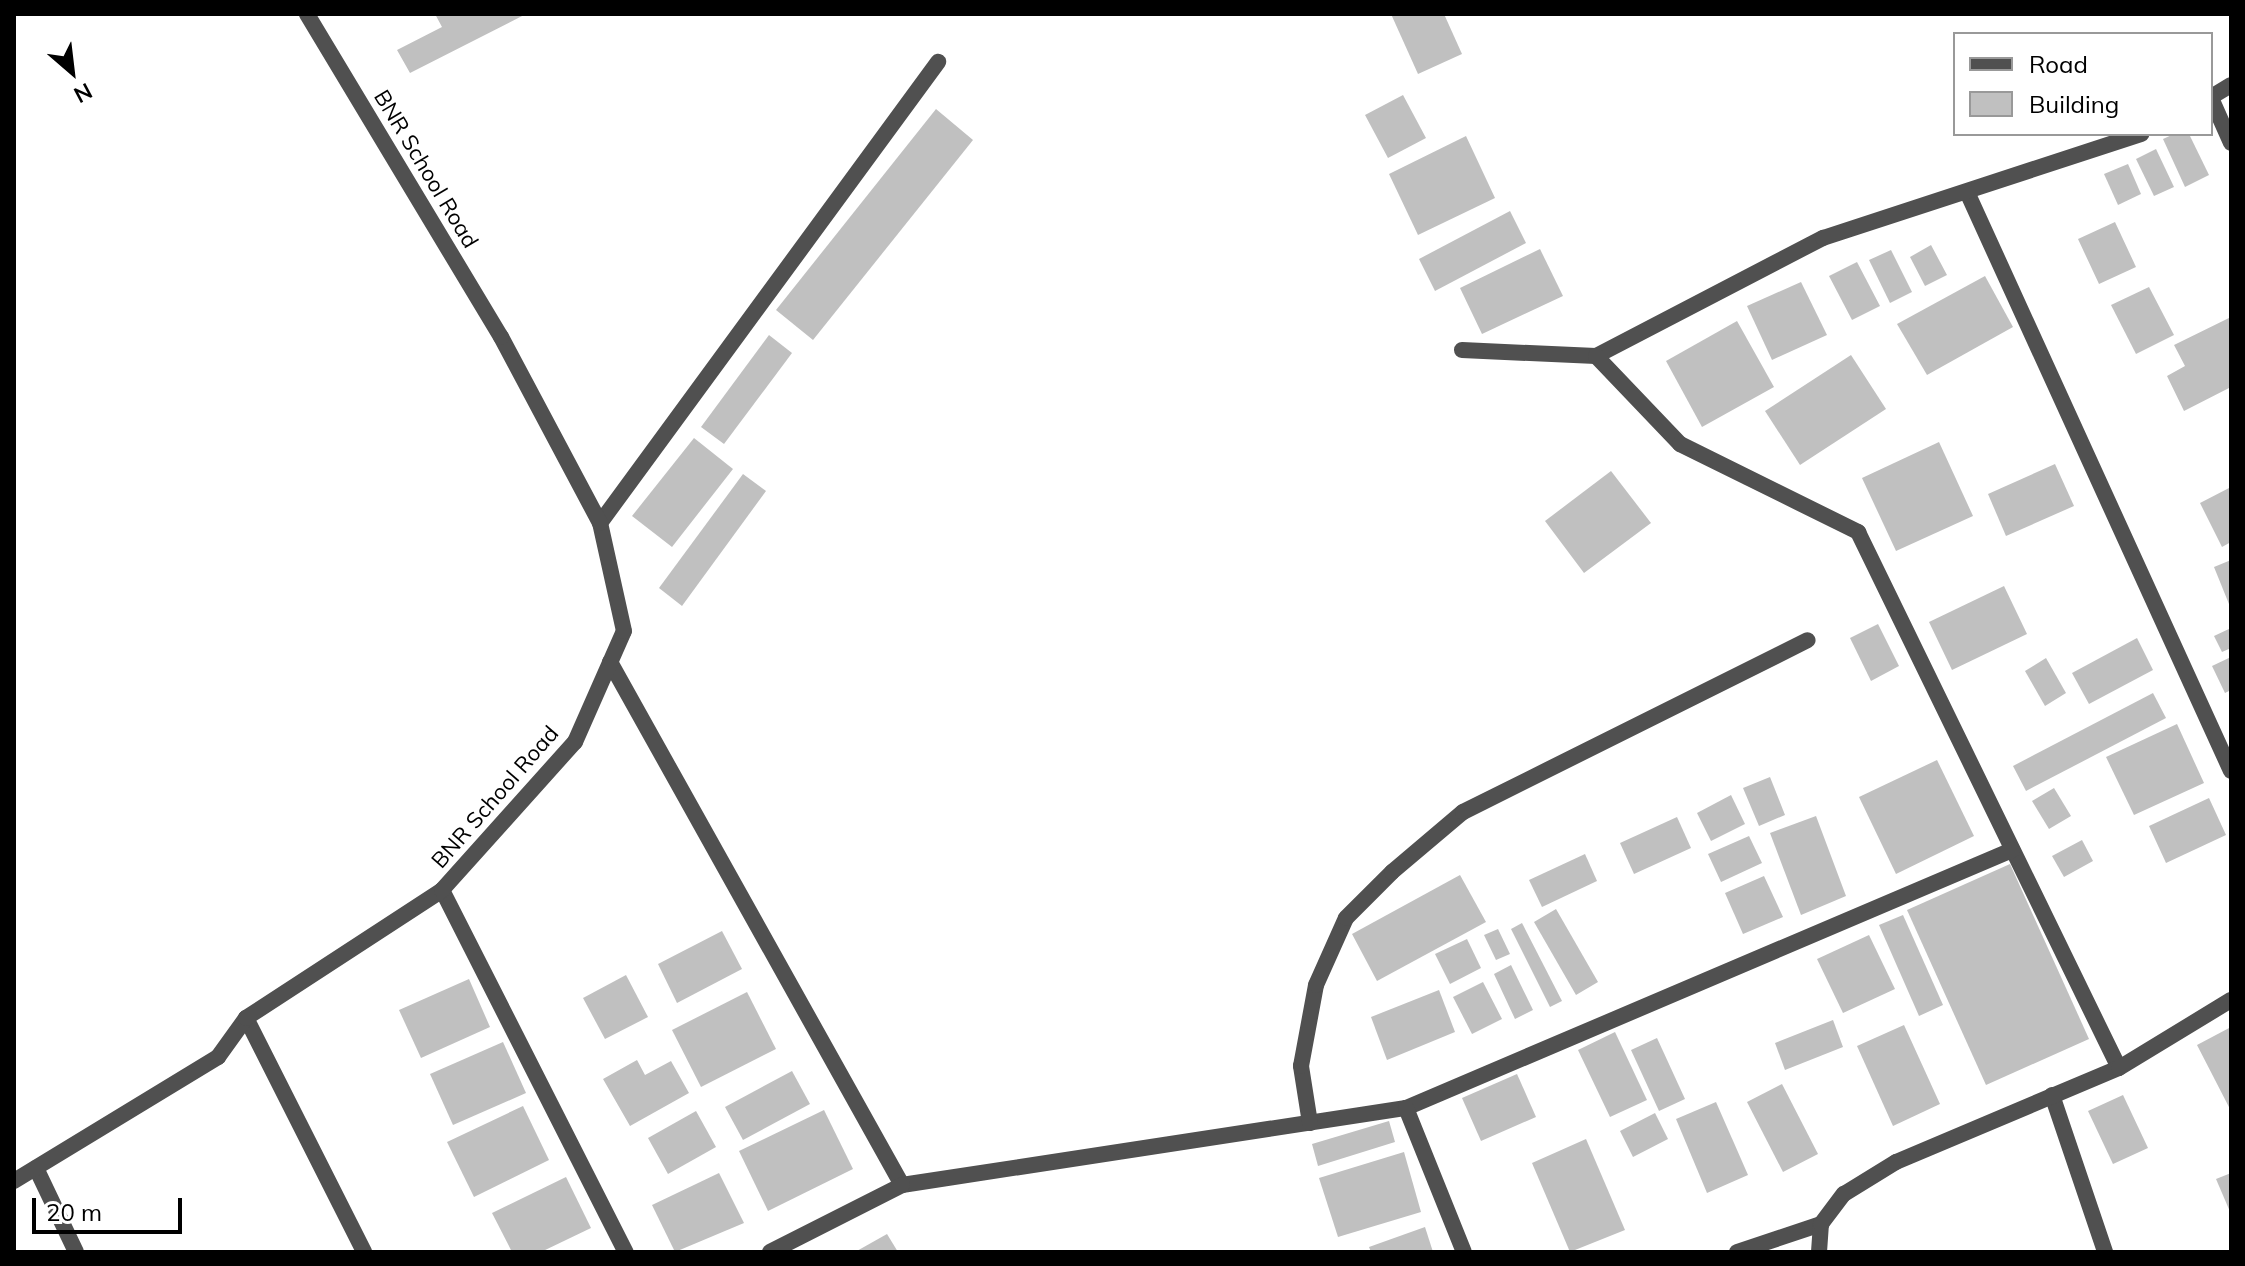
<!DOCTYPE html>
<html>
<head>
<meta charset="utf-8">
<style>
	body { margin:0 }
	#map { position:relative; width:2245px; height:1266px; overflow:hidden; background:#fff; font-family:Mulish,sans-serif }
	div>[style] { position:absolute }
	.building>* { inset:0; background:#c0c0c0 }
	.lane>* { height:16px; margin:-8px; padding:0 8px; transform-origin:8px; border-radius:8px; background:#505050 }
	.street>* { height:16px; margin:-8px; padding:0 8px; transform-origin:8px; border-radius:8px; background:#505050 }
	span { translate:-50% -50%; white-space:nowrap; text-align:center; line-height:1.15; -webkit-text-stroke:6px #fff; paint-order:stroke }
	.street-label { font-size:22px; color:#000 }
	.frame { position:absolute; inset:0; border:16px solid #000; pointer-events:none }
	.legend { position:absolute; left:1953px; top:32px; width:260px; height:104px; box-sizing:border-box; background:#fff; border:2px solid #999; margin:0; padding:10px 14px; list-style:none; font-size:24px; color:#000 }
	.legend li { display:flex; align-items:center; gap:16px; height:40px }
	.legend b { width:40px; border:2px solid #999 }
	.north { position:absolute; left:32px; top:32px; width:80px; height:80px; -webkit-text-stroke:6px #fff; paint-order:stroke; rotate:152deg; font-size:22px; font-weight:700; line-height:32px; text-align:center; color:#000 }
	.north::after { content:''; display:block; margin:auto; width:28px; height:36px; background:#000; clip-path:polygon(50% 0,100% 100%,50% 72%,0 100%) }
	.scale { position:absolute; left:32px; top:1198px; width:150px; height:36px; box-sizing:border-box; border:4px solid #000; border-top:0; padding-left:10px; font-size:24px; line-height:28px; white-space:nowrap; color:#000; -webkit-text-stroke:6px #fff; paint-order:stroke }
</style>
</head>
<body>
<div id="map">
	<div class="building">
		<i style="clip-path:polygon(435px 14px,526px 14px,410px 73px,397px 50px,442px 27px)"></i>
		<i style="clip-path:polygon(1391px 14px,1444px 14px,1462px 54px,1418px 74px)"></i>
		<i style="clip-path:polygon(1403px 95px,1426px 138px,1388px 158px,1365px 115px)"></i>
		<i style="clip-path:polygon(936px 109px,973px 140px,813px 340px,776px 310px)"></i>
		<i style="clip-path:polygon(2174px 134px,2189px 134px,2209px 175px,2185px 187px,2163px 139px)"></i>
		<i style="clip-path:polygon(1466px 136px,1495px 198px,1418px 235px,1389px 174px)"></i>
		<i style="clip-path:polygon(2156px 149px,2174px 187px,2154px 196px,2136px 159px)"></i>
		<i style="clip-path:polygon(2128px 164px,2141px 194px,2118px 205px,2104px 174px)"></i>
		<i style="clip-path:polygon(1510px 211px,1526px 243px,1435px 291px,1419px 259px)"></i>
		<i style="clip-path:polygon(2115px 222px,2136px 267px,2099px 284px,2078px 239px)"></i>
		<i style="clip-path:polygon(1931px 245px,1947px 275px,1925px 286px,1910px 257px)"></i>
		<i style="clip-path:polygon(1540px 249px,1563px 296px,1482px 334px,1460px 288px)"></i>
		<i style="clip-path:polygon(1891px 250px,1912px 292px,1890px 303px,1869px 260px)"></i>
		<i style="clip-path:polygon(1857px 262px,1880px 306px,1852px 320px,1829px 276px)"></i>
		<i style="clip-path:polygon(1985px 276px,2013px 327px,1927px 375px,1897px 324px)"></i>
		<i style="clip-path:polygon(1801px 282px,1827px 335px,1772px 360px,1747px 306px)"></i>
		<i style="clip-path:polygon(2149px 287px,2174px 335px,2136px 354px,2111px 305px)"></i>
		<i style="clip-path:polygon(2231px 317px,2231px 387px,2184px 411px,2167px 376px,2185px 366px,2174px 345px)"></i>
		<i style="clip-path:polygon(1737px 321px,1774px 387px,1702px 427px,1666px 361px)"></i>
		<i style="clip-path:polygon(769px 335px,792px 353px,724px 444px,701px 427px)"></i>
		<i style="clip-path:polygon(1851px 355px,1886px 409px,1800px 465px,1765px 411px)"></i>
		<i style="clip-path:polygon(694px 438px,733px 469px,672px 547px,632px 516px)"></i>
		<i style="clip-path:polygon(1939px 442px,1973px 516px,1896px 551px,1862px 478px)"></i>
		<i style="clip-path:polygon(2055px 464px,2074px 506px,2006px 536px,1988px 494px)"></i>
		<i style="clip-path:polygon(1611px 471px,1651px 523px,1584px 573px,1545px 521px)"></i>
		<i style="clip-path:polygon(743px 474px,766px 491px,682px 606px,659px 588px)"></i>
		<i style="clip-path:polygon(2231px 487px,2231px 542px,2222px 547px,2200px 503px)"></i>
		<i style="clip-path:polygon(2231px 560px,2231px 609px,2214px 567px)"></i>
		<i style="clip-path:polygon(2004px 586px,2027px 634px,1952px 670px,1929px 622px)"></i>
		<i style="clip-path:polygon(1878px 624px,1899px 666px,1871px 681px,1850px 638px)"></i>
		<i style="clip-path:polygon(2231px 628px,2231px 648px,2222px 652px,2214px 636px)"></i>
		<i style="clip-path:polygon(2137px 638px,2153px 670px,2089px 704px,2072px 673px)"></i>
		<i style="clip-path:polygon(2231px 657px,2231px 690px,2225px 693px,2212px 666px)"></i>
		<i style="clip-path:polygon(2046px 658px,2066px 693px,2045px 706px,2025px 671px)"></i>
		<i style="clip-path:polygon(2153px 693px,2166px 718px,2026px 791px,2013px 766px)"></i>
		<i style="clip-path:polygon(2177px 724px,2204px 783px,2134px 815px,2106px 757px)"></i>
		<i style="clip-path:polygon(1937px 760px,1974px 836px,1896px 874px,1859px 797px)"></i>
		<i style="clip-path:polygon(1770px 777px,1785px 815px,1759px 826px,1743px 788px)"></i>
		<i style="clip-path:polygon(2054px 788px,2071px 816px,2049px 829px,2032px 801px)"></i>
		<i style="clip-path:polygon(1731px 795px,1745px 824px,1711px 841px,1697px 813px)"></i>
		<i style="clip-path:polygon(2209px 798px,2226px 835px,2166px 863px,2149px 826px)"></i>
		<i style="clip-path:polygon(1816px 816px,1846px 896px,1801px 915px,1770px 833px)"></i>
		<i style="clip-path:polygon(1677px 817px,1691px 848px,1634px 874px,1620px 843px)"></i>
		<i style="clip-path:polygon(1749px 836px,1762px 863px,1721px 882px,1708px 854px)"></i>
		<i style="clip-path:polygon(2082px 840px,2093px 861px,2064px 877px,2052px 856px)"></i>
		<i style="clip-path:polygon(1585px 854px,1597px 881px,1542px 907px,1529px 880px)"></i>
		<i style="clip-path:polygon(2010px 864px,2089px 1039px,1986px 1085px,1907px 910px)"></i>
		<i style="clip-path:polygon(1460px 875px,1486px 922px,1377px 981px,1352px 934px)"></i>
		<i style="clip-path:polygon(1764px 876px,1783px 917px,1743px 934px,1725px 893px)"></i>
		<i style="clip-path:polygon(1556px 909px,1598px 982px,1576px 995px,1534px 922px)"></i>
		<i style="clip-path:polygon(1903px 915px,1943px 1005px,1919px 1016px,1879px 925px)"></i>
		<i style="clip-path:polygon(1522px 923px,1562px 1001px,1550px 1007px,1511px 929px)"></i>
		<i style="clip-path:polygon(1498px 929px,1510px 954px,1496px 960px,1484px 935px)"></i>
		<i style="clip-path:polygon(722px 931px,742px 969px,677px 1003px,658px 964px)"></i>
		<i style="clip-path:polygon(1869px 935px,1895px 989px,1843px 1013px,1817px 959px)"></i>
		<i style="clip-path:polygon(1467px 939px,1481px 968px,1450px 984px,1435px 954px)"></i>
		<i style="clip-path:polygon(1511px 965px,1533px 1010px,1515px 1019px,1494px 974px)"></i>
		<i style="clip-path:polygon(626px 975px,648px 1017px,605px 1039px,583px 998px)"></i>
		<i style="clip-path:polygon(469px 979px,490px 1027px,421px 1058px,399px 1010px)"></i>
		<i style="clip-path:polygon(1483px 982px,1502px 1019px,1472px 1034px,1453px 997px)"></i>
		<i style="clip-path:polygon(1439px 990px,1455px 1032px,1387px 1060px,1371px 1017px)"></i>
		<i style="clip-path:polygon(747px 992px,776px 1049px,701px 1087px,672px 1030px)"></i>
		<i style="clip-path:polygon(1833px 1020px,1843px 1047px,1785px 1070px,1775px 1043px)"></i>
		<i style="clip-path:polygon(1904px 1025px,1940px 1104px,1893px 1126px,1857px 1046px)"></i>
		<i style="clip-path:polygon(2231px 1027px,2231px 1111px,2197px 1045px)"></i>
		<i style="clip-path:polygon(1615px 1032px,1647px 1100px,1610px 1117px,1578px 1050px)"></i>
		<i style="clip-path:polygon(1657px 1038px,1685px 1099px,1659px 1111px,1631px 1050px)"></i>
		<i style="clip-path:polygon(503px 1042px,526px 1093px,453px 1125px,430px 1074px)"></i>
		<i style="clip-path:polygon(637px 1060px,645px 1075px,671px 1061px,689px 1093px,630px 1126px,603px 1079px)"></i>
		<i style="clip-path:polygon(792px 1071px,810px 1104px,743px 1140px,725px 1107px)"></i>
		<i style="clip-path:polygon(1517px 1074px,1536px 1117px,1481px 1141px,1462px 1098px)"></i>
		<i style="clip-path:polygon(1782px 1084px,1818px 1154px,1783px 1172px,1747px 1102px)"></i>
		<i style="clip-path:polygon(2123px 1095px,2148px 1148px,2113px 1164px,2088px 1111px)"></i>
		<i style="clip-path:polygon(1716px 1102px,1748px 1175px,1707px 1193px,1676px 1119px)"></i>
		<i style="clip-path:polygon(523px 1106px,549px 1160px,474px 1197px,447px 1142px)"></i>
		<i style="clip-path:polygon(824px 1110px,853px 1169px,768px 1211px,739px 1151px)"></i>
		<i style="clip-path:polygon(696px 1111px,716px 1147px,668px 1174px,648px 1138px)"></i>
		<i style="clip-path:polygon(1655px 1113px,1668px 1139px,1633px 1157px,1620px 1131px)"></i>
		<i style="clip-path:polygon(1389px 1121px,1395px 1142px,1318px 1166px,1312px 1144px)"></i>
		<i style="clip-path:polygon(1586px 1139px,1625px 1230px,1570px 1252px,1532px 1163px)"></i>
		<i style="clip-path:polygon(1404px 1152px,1421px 1212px,1338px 1237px,1319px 1178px)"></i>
		<i style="clip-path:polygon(719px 1173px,744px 1223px,675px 1252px,652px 1205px)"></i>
		<i style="clip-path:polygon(2231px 1173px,2231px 1214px,2216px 1179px)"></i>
		<i style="clip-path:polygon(566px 1177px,591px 1228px,541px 1252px,512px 1252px,492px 1213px)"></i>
		<i style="clip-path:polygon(1425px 1227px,1433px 1252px,1371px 1252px,1369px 1247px)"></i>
		<i style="clip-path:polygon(887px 1234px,898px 1252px,855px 1252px)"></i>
	</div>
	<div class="lane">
		<i style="left:600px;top:523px;width:572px;rotate:-53.75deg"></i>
	</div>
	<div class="street">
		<i style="left:2211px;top:97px;width:23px;rotate:-31deg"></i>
		<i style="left:2211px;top:98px;width:49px;rotate:66deg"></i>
		<i style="left:1967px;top:192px;width:636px;rotate:65.49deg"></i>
		<i style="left:1462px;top:350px;width:134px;rotate:2.6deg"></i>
		<i style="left:1596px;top:356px;width:256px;rotate:-27.5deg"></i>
		<i style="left:1823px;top:238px;width:335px;rotate:-18.1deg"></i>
		<i style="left:1596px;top:356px;width:122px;rotate:46.3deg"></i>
		<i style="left:1680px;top:444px;width:199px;rotate:26.3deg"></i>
		<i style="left:1858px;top:532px;width:596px;rotate:64.04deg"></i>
		<i style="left:610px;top:662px;width:599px;rotate:60.82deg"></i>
		<i style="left:902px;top:1185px;width:510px;rotate:-8.69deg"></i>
		<i style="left:1406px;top:1108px;width:659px;rotate:-23.06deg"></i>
		<i style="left:442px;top:890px;width:406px;rotate:63.1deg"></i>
		<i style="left:246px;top:1018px;width:262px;rotate:63.2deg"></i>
		<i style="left:2052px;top:1095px;width:166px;rotate:71.3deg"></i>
		<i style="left:1406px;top:1108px;width:155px;rotate:68.1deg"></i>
		<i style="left:1310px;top:1123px;width:58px;rotate:-99deg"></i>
		<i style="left:1301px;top:1066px;width:82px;rotate:-79.5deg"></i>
		<i style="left:1316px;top:985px;width:73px;rotate:-65.9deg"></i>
		<i style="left:1346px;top:918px;width:65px;rotate:-45deg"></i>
		<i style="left:1392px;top:872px;width:93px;rotate:-40.2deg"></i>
		<i style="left:1463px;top:812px;width:385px;rotate:-26.5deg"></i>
		<i style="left:36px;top:1168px;width:93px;rotate:64.5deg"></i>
		<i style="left:14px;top:1181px;width:239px;rotate:-31.3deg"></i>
		<i style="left:218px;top:1057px;width:48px;rotate:-54.3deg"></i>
		<i style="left:246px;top:1018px;width:234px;rotate:-33.1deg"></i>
		<i style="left:442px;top:890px;width:199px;rotate:-48.1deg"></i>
		<i style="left:575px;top:742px;width:121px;rotate:-66.2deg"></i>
		<i style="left:624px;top:631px;width:111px;rotate:-102.5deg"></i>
		<i style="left:600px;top:523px;width:211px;rotate:-118deg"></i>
		<i style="left:501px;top:337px;width:377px;rotate:-121deg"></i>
		<i style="left:770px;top:1252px;width:148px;rotate:-26.9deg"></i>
		<i style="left:1737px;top:1252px;width:89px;rotate:-18.4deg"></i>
		<i style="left:1819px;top:1252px;width:28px;rotate:-86deg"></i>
		<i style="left:1821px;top:1224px;width:38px;rotate:-53deg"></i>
		<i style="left:1844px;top:1194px;width:61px;rotate:-31.6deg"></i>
		<i style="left:1896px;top:1162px;width:242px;rotate:-22.9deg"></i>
		<i style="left:2119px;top:1068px;width:131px;rotate:-31.3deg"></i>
	</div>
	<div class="street-label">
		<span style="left:426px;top:169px;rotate:59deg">BNR School Road</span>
		<span style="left:495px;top:797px;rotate:-49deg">BNR School Road</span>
	</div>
	<div class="frame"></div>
	<ul class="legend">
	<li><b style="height:10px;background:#505050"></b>Road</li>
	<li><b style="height:22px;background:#c0c0c0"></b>Building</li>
	</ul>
	<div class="north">N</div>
	<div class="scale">20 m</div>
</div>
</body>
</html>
